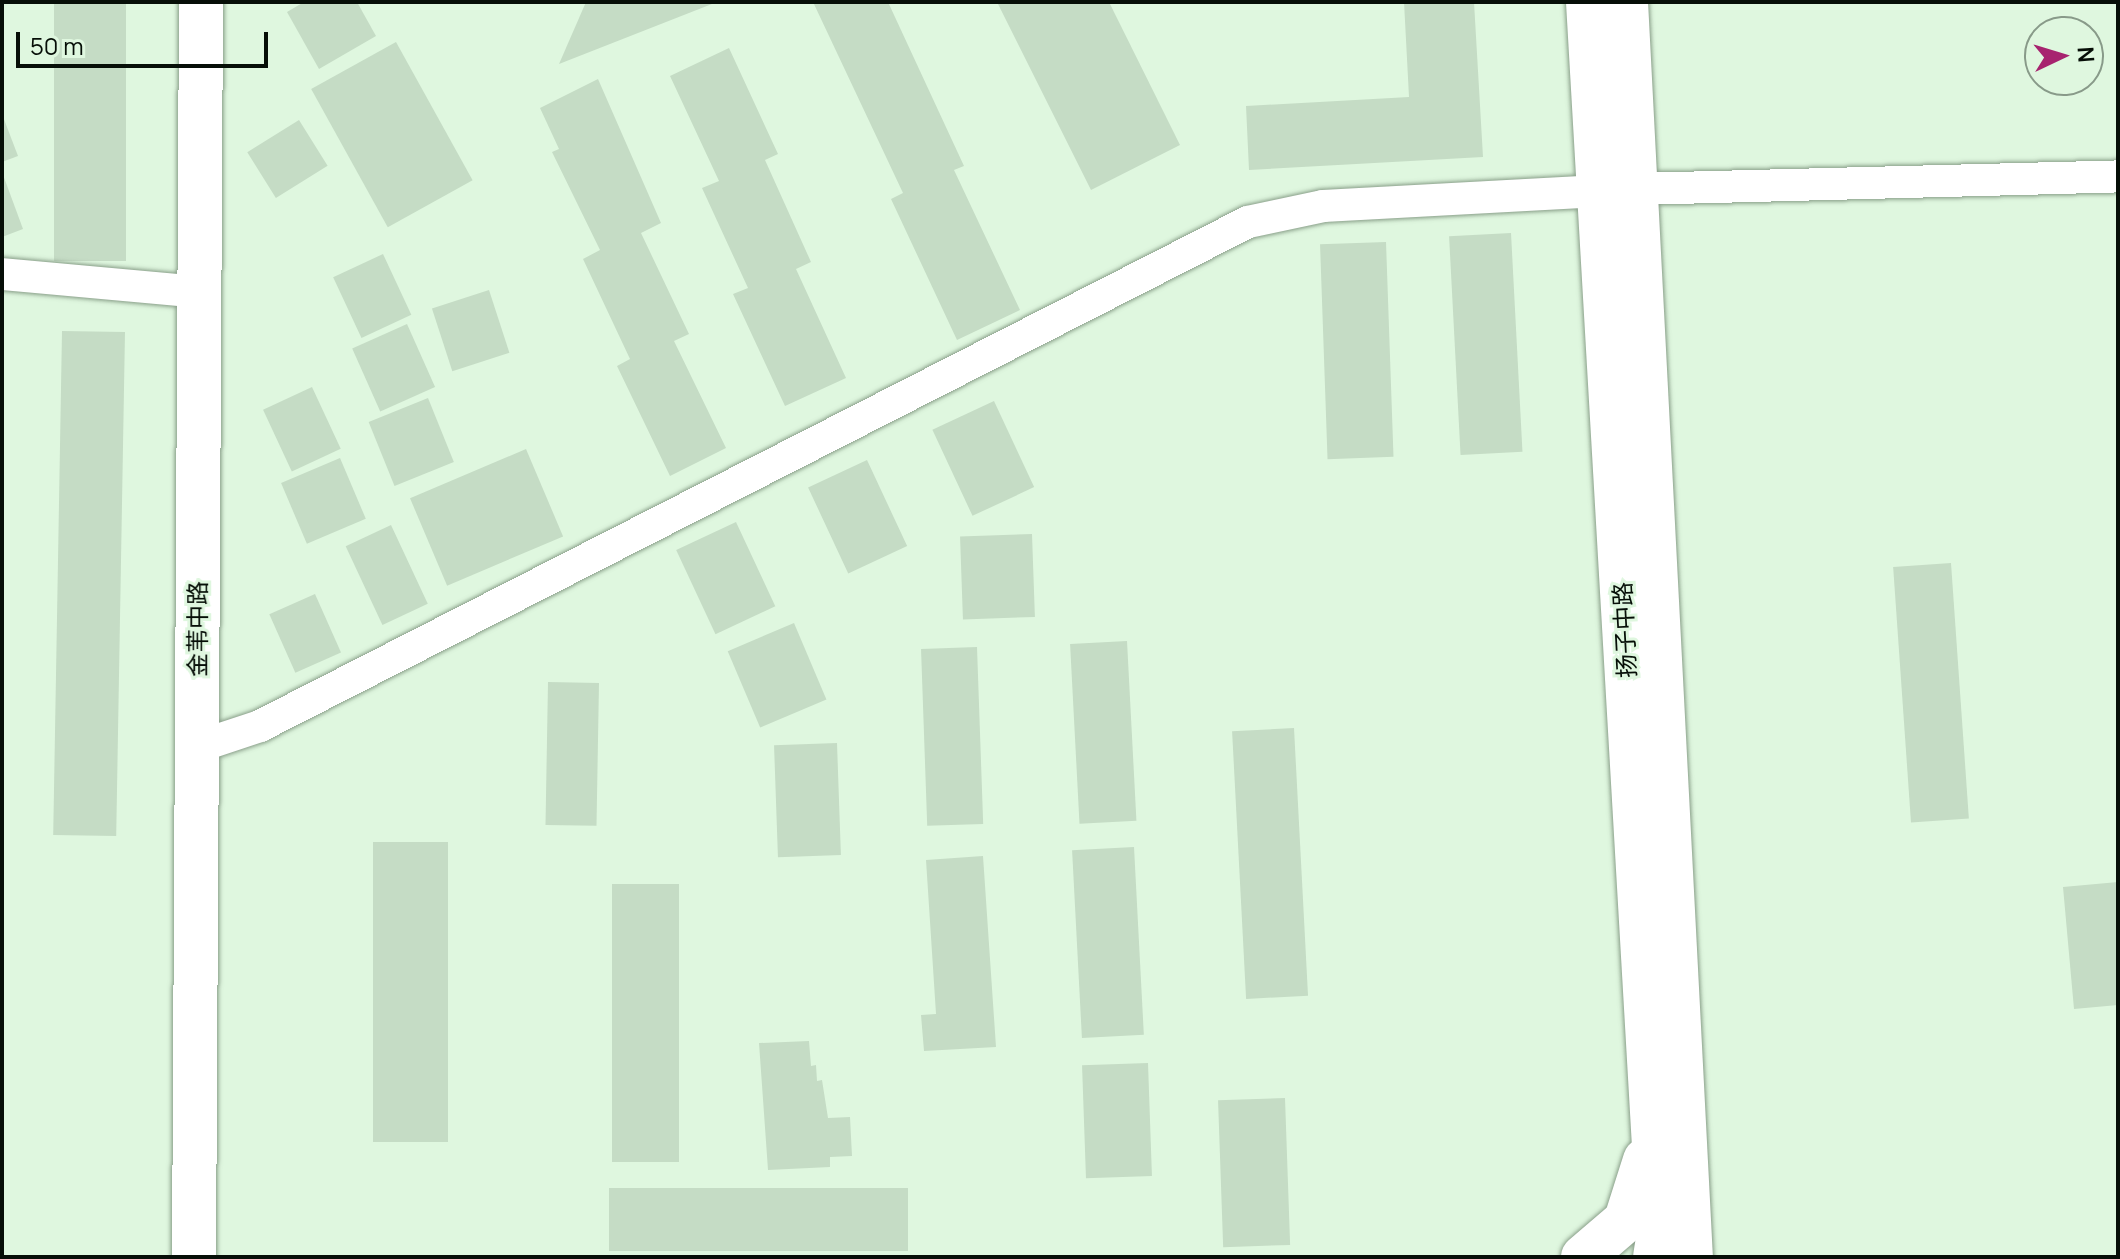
<!DOCTYPE html>
<html>
<head>
<meta charset="utf-8">
<style>
	body { margin:0 }
	#map { position:relative; width:2120px; height:1259px; overflow:hidden; background:#dff7df; font-family:Manrope,"Noto Sans SC",sans-serif }
	div>[style] { position:absolute }
	.building>* { inset:0; background:#c5dcc5; transform-origin:0 0 }
	.roads { filter:drop-shadow(0 0 2px #899f89) drop-shadow(0 0 2px #899f89) }
	.street>* { height:32px; margin:-16px; padding:0 16px; transform-origin:16px; border-radius:16px; background:#fff }
	.secondary>* { height:44px; margin:-22px; padding:0 22px; transform-origin:22px; border-radius:22px; background:#fff }
	span { translate:-50% -50%; white-space:nowrap; text-align:center; line-height:1.15; -webkit-text-stroke:6px #dff7df; paint-order:stroke }
	.street-label { font-size:24px; color:#060e07 }
	.frame { position:absolute; inset:0; border:4px solid #060e07; pointer-events:none }
	.north { position:absolute; left:2024px; top:16px; width:80px; height:80px; box-sizing:border-box; background:#dff7df; border:2px solid #889a89; border-radius:50%; rotate:86deg; font-size:22px; font-weight:700; line-height:32px; text-align:center; color:#060e07 }
	.north::after { content:''; display:block; margin:auto; width:28px; height:36px; background:#a7236f; clip-path:polygon(50% 0,100% 100%,50% 72%,0 100%) }
	.scale { position:absolute; left:16px; top:32px; width:252px; height:36px; box-sizing:border-box; border:4px solid #060e07; border-top:0; padding-left:10px; font-size:24px; line-height:28px; white-space:nowrap; color:#060e07; -webkit-text-stroke:6px #dff7df; paint-order:stroke }
</style>
</head>
<body>
<div id="map">
	<div class="building">
		<div style="left:54px;top:2px;width:72px;height:259px"></div>
		<div style="clip-path:polygon(304px 2px,357px 2px,376px 36px,319px 69px,287px 12px)"></div>
		<div style="clip-path:polygon(586px 2px,717px 2px,559px 64px)"></div>
		<div style="clip-path:polygon(813px 2px,888px 2px,964px 166px,954px 170px,1020px 310px,957px 340px,891px 199px,903px 193px)"></div>
		<div style="clip-path:polygon(997px 2px,1109px 2px,1180px 145px,1091px 190px)"></div>
		<div style="clip-path:polygon(1404px 2px,1474px 2px,1483px 157px,1249px 170px,1246px 106px,1409px 97px)"></div>
		<div style="left:396px;top:42px;width:158px;height:97px;rotate:61deg"></div>
		<div style="clip-path:polygon(729px 48px,778px 154px,765px 160px,811px 262px,796px 269px,846px 378px,785px 406px,733px 294px,748px 288px,702px 188px,719px 181px,670px 76px)"></div>
		<div style="clip-path:polygon(598px 79px,661px 223px,641px 233px,689px 334px,674px 341px,726px 448px,670px 476px,617px 366px,630px 359px,583px 259px,600px 250px,552px 152px,559px 149px,540px 108px)"></div>
		<div style="clip-path:polygon(2px 114px,18px 156px,2px 162px)"></div>
		<div style="left:299px;top:120px;width:54px;height:61px;rotate:58deg"></div>
		<div style="clip-path:polygon(2px 172px,23px 229px,2px 237px)"></div>
		<div style="left:1511px;top:233px;width:219px;height:62px;rotate:87deg"></div>
		<div style="left:1386px;top:242px;width:215px;height:66px;rotate:88deg"></div>
		<div style="left:383px;top:254px;width:67px;height:55px;rotate:65deg"></div>
		<div style="left:489px;top:290px;width:66px;height:60px;rotate:72deg"></div>
		<div style="left:407px;top:324px;width:69px;height:60px;rotate:66deg"></div>
		<div style="left:62px;top:331px;width:63px;height:504px;rotate:1deg"></div>
		<div style="left:312px;top:387px;width:68px;height:54px;rotate:65deg"></div>
		<div style="left:428px;top:398px;width:69px;height:64px;rotate:68deg"></div>
		<div style="left:994px;top:401px;width:95px;height:68px;rotate:65deg"></div>
		<div style="left:526px;top:449px;width:95px;height:126px;rotate:67deg"></div>
		<div style="left:340px;top:458px;width:66px;height:64px;rotate:67deg"></div>
		<div style="left:867px;top:460px;width:95px;height:65px;rotate:65deg"></div>
		<div style="left:736px;top:522px;width:93px;height:66px;rotate:65deg"></div>
		<div style="left:391px;top:525px;width:87px;height:50px;rotate:65deg"></div>
		<div style="left:1032px;top:534px;width:83px;height:72px;rotate:88deg"></div>
		<div style="left:1951px;top:563px;width:256px;height:58px;rotate:86deg"></div>
		<div style="left:315px;top:594px;width:64px;height:50px;rotate:66deg"></div>
		<div style="left:794px;top:623px;width:83px;height:72px;rotate:67deg"></div>
		<div style="left:1127px;top:641px;width:180px;height:57px;rotate:87deg"></div>
		<div style="left:977px;top:647px;width:177px;height:56px;rotate:88deg"></div>
		<div style="left:548px;top:682px;width:51px;height:143px;rotate:1deg"></div>
		<div style="left:1294px;top:728px;width:268px;height:62px;rotate:87deg"></div>
		<div style="left:837px;top:743px;width:112px;height:63px;rotate:88deg"></div>
		<div style="left:373px;top:842px;width:75px;height:300px"></div>
		<div style="left:1134px;top:847px;width:188px;height:62px;rotate:87deg"></div>
		<div style="clip-path:polygon(983px 856px,996px 1047px,924px 1051px,921px 1015px,936px 1014px,926px 860px)"></div>
		<div style="clip-path:polygon(2118px 882px,2118px 1005px,2074px 1009px,2063px 887px)"></div>
		<div style="left:612px;top:884px;width:67px;height:278px"></div>
		<div style="clip-path:polygon(809px 1041px,811px 1066px,816px 1065px,817px 1081px,822px 1080px,828px 1118px,850px 1117px,852px 1156px,830px 1157px,830px 1167px,768px 1170px,759px 1043px)"></div>
		<div style="left:1148px;top:1063px;width:113px;height:66px;rotate:88deg"></div>
		<div style="left:1285px;top:1098px;width:147px;height:67px;rotate:88deg"></div>
		<div style="left:609px;top:1188px;width:299px;height:63px"></div>
	</div>
	<div class="roads">
		<div class="street">
			<div style="left:2px;top:274px;width:198px;rotate:5.2deg"></div>
			<div style="left:197px;top:747px;width:66px;rotate:-18.4deg"></div>
			<div style="left:260px;top:726px;width:1109px;rotate:-27.03deg"></div>
			<div style="left:1248px;top:222px;width:77px;rotate:-12deg"></div>
			<div style="left:1323px;top:206px;width:314px;rotate:-3.1deg"></div>
			<div style="left:1637px;top:189px;width:481px;rotate:-1.5deg"></div>
		</div>
		<div class="secondary">
			<div style="left:1588px;top:2px;width:1232px;rotate:86.7deg"></div>
			<div style="left:1659px;top:1232px;width:25px;rotate:99deg"></div>
			<div style="left:1626px;top:2px;width:1257px;rotate:87.04deg"></div>
			<div style="left:194px;top:1257px;width:1255px;rotate:-89.68deg"></div>
			<div style="left:1583px;top:1257px;width:57px;rotate:-40.7deg"></div>
			<div style="left:1626px;top:1220px;width:63px;rotate:-72.4deg"></div>
		</div>
	</div>
	<div class="street-label">
		<span style="left:197px;top:629px;rotate:-90deg">金苇中路</span>
		<span style="left:1624px;top:630px;rotate:-93deg">扬子中路</span>
	</div>
	<div class="frame"></div>
	<div class="north">N</div>
	<div class="scale">50 m</div>
</div>
</body>
</html>
